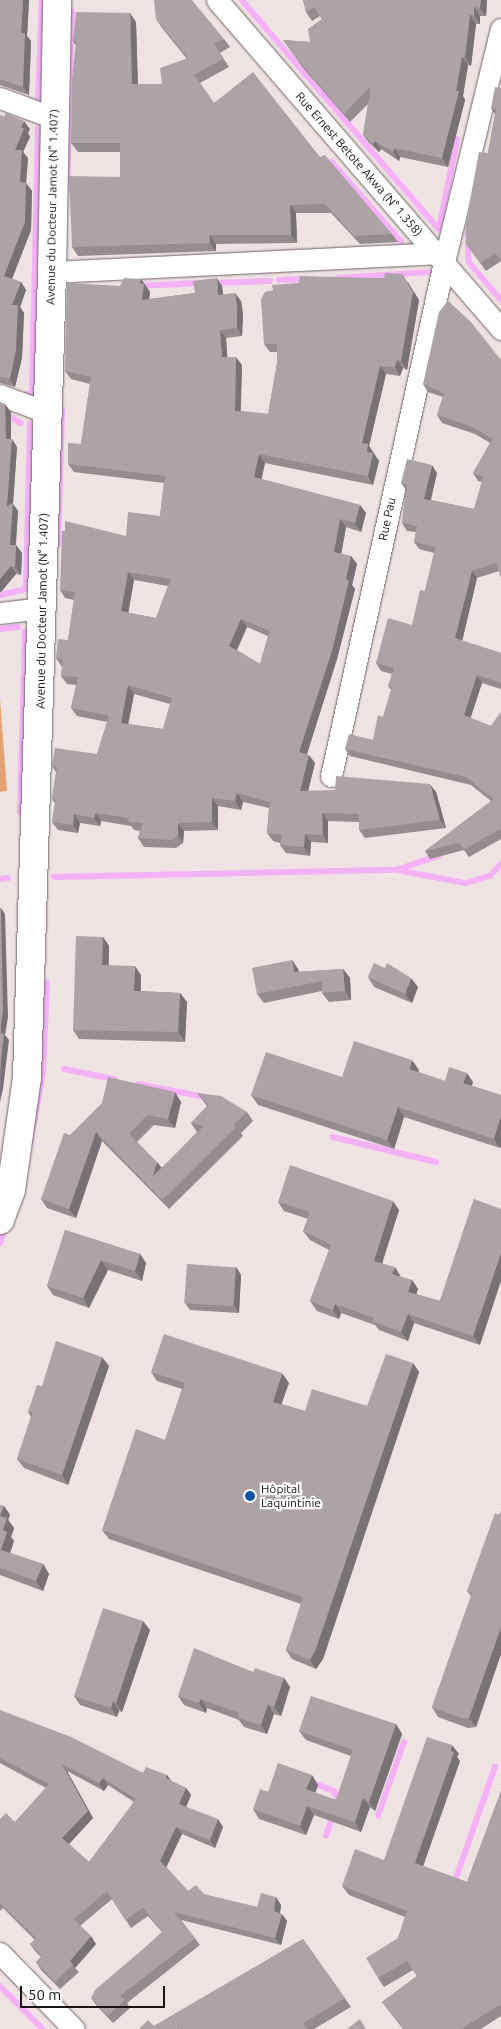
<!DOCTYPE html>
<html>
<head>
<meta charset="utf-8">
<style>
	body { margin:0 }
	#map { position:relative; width:501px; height:2029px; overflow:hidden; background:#efe2e3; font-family:Ubuntu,sans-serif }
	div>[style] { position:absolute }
	.green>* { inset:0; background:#e3a370 }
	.stream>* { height:5.5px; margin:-2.75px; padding:0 2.75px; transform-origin:2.75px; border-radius:2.75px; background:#f5b1f7 }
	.roads { filter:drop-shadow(0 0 1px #6f6565) drop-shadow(0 0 1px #6f6565) }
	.minor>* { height:21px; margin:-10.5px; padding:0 10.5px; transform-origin:10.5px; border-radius:10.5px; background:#fff }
	.secondary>* { height:28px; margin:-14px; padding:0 14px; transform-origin:14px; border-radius:14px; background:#fff }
	.wall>* { inset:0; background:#958c90 }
	.shaded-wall>* { inset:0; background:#797275 }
	.building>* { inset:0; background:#ada3a7; transform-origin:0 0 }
	.dots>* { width:14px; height:14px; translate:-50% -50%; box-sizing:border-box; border:2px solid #fff; border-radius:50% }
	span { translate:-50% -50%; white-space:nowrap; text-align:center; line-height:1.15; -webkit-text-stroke:4.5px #fff; paint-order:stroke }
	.street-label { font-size:12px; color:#191515 }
	.poi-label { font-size:12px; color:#191515 }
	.left { translate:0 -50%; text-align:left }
	.scale { position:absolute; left:20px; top:1986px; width:145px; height:22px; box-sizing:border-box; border:2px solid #191515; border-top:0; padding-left:6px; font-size:15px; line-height:18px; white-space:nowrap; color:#191515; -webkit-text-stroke:4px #fff; paint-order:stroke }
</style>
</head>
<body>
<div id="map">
	<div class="green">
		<div style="clip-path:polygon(0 699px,7px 791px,0 792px)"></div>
	</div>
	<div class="stream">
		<div style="left:242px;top:0;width:302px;rotate:49.3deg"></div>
		<div style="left:38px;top:102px;width:102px;rotate:-87.8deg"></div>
		<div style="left:332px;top:162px;width:105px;rotate:48.9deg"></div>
		<div style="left:67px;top:190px;width:178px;rotate:-88.4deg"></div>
		<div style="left:439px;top:229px;width:91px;rotate:-78.6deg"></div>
		<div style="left:468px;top:231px;width:31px;rotate:88deg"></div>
		<div style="left:469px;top:262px;width:50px;rotate:49.9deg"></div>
		<div style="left:338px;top:278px;width:92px;rotate:-3.7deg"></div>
		<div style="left:279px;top:280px;width:27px;rotate:-2deg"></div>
		<div style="left:212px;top:283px;width:58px;rotate:-2deg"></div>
		<div style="left:137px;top:286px;width:63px;rotate:-2.7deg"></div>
		<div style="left:25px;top:395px;width:7px;rotate:-16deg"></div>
		<div style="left:32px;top:393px;width:265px;rotate:-88.7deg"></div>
		<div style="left:0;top:411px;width:24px;rotate:30deg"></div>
		<div style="left:58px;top:545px;width:135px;rotate:-88.3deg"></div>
		<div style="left:0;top:595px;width:27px;rotate:-13deg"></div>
		<div style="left:26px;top:589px;width:165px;rotate:-88.6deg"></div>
		<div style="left:0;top:629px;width:18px;rotate:-6deg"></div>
		<div style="left:20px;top:813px;width:181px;rotate:-88.4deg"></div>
		<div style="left:399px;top:869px;width:41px;rotate:-18.4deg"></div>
		<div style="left:54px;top:877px;width:343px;rotate:-1.2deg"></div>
		<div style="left:397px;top:870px;width:70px;rotate:10.7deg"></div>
		<div style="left:466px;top:883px;width:25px;rotate:-16deg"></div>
		<div style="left:490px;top:876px;width:16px;rotate:-47deg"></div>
		<div style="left:0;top:879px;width:8px;rotate:-7deg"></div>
		<div style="left:64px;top:1069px;width:51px;rotate:11.3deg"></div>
		<div style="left:138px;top:1084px;width:68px;rotate:11deg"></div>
		<div style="left:333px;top:1137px;width:106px;rotate:13.6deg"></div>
		<div style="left:30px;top:1145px;width:75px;rotate:-80deg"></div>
		<div style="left:43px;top:1071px;width:88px;rotate:-87.4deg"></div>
		<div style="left:0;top:1243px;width:18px;rotate:-71deg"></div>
		<div style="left:313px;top:1783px;width:22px;rotate:21deg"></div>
		<div style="left:334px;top:1791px;width:10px;rotate:61deg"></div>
		<div style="left:378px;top:1816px;width:78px;rotate:-70.6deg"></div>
		<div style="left:326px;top:1836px;width:23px;rotate:-72deg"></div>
		<div style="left:454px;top:1884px;width:124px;rotate:-70.7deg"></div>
		<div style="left:0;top:1986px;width:61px;rotate:45deg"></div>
	</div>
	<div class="roads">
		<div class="minor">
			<div style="left:217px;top:0;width:435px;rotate:49.2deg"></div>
			<div style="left:0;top:98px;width:58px;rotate:20.3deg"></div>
			<div style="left:52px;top:272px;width:384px;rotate:-2.8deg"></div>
			<div style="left:0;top:395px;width:49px;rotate:20.3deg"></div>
			<div style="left:0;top:613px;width:42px;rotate:-6.8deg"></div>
			<div style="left:331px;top:776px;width:526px;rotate:-77.6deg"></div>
			<div style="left:444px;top:262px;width:240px;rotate:-76.3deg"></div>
			<div style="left:0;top:1953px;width:106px;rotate:45.8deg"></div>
		</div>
		<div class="secondary">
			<div style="left:0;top:1220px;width:32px;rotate:-70deg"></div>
			<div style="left:11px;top:1190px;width:113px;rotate:-81.9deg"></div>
			<div style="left:27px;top:1078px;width:806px;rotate:-88.22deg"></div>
			<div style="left:52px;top:272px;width:272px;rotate:-88.9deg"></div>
		</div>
	</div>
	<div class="wall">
		<div style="clip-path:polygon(0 0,29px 0,27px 36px,31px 41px,29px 95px,0 85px)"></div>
		<div style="clip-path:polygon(303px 0,487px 0,486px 16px,480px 16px,480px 24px,476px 24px,471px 66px,468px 65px,463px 96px,465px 100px,448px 167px,400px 157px,399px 161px,381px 149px,379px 152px,369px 143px,363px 135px,368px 104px,350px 122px,303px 68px,283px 40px,310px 42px,322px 19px,320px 16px,312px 21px,306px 12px)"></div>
		<div style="clip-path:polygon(156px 19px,224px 39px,230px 47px,220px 53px,229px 67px,200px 83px,214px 103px,320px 157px,392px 234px,398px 242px,360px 244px,331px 213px,296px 213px,297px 243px,216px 244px,216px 251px,78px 256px,72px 247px,120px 177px,120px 152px,78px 152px,71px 143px,76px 46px,73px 41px,136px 22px,138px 84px,162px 84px,187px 59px,162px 28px)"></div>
		<div style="clip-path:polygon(501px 88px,501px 261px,486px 271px,466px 244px,488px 153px,495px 114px,491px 108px)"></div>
		<div style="clip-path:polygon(0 115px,30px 129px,28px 133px,30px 137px,23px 152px,28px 158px,26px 183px,32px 191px,31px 230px,12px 279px,21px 282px,26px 290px,20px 307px,24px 313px,22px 358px,15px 387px,0 383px)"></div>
		<div style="clip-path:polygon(evenodd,141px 279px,150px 292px,149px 299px,195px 293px,222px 286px,223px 294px,241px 301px,243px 314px,242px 336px,226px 338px,227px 357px,242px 365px,241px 411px,268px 414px,277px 364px,277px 352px,270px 352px,264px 344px,408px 282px,419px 300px,407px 370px,403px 368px,400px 376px,386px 374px,369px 446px,379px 461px,373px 485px,265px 463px,261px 479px,360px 505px,366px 513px,361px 532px,346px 527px,341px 554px,351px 556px,357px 564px,352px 585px,355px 589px,337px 659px,307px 754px,315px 763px,308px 791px,436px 792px,446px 828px,365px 838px,359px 830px,359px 822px,328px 821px,328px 843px,311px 842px,310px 856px,286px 853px,280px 845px,280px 843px,273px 841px,267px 833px,269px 808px,243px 802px,241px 810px,218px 806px,218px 830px,184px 831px,183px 843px,176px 848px,144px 847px,138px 838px,140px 831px,134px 830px,131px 826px,101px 821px,100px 826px,80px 823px,78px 833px,58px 830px,52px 822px,55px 803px,52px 799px,56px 772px,52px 766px,97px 754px,107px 722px,77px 716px,71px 708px,76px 685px,67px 684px,61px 676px,62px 667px,56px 658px,68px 640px,74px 600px,65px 598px,60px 590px,126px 536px,160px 516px,164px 483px,74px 472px,68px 464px,81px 444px,90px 384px,71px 379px,65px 371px,120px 286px,141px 279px,134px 580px,168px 586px,156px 618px,128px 613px,134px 580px,141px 279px,247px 627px,268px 636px,260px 664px,237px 650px,247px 627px,141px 279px,134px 694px,170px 704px,163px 729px,128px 724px,134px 694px)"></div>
		<div style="clip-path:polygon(501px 360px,501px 578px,499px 571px,477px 578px,462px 641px,501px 653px,501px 689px,482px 683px,470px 718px,491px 726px,501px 712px,501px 839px,469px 857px,464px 850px,430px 859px,425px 851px,491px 801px,471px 785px,350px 756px,345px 749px,373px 740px,383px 717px,391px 690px,388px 686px,392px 674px,381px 671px,376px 663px,412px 625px,425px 591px,434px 553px,419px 549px,414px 542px,416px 532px,407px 531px,402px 523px,406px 490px,401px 483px,437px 473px,431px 500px,474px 509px,482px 482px,478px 481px,473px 473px,490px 443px,475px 434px,442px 423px,437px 415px,443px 397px,428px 392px,423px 384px)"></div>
		<div style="clip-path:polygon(0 402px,11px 412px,11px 439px,17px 447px,13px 504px,18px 511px,16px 545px,22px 553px,21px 575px,16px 574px,1px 592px,0 592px)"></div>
		<div style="clip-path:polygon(103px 937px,109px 946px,109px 965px,141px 975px,141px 991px,180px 993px,187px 1002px,185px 1042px,79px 1039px,73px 1030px)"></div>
		<div style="clip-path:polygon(292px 960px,298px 969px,299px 972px,343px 969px,350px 978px,351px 1000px,329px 1002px,322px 993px,322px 991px,264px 1003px,257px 994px)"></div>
		<div style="clip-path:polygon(368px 977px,418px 987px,412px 1003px,374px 987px)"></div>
		<div style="clip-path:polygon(419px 1070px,418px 1072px,445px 1081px,473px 1082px,472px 1086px,501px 1095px,501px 1146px,500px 1148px,404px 1117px,394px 1149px,258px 1105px,251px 1095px,342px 1077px)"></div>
		<div style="clip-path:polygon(197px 1093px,247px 1112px,253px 1121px,241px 1133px,243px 1136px,169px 1209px,102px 1141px,76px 1218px,47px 1208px,41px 1199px,70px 1135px,181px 1102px,175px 1128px,154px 1125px,137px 1142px,162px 1168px,197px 1132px,191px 1123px,207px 1106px)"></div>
		<div style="clip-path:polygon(474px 1199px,480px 1345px,414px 1323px,408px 1341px,379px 1330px,375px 1325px,341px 1313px,339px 1319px,317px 1311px,310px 1301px,329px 1250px,310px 1240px,303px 1231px,308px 1219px,284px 1211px,278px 1202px,399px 1210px,382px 1263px,401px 1277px,412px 1280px,418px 1289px,416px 1294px,440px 1301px)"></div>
		<div style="clip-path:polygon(65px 1230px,140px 1254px,146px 1263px,142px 1281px,108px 1270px,89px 1308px,53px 1295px,47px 1286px)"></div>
		<div style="clip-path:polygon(236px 1267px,241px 1275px,239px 1313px,190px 1310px,185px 1303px)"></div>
		<div style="clip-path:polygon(413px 1363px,419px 1372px,323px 1659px,316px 1669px,292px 1659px,286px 1650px,301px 1604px,109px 1539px,102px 1530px,165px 1440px,182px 1389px,157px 1381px,151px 1372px,289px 1383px,281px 1404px,305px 1411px,367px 1406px)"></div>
		<div style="clip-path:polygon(109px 1366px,68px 1485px,24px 1468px,17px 1459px,31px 1417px,28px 1412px,42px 1386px)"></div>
		<div style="clip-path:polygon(0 1505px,4px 1506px,10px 1515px,8px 1520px,14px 1528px,11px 1537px,14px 1541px,10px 1553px,43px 1564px,49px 1574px,43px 1591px,0 1575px)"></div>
		<div style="clip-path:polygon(501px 1511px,501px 1654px,476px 1727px,468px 1728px,438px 1717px,432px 1707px,471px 1596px,467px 1591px)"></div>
		<div style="clip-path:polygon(150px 1630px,122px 1712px,119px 1711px,117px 1717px,80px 1705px,74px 1696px)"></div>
		<div style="clip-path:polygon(253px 1672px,284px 1678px,290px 1687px,281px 1716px,274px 1714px,267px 1734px,244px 1727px,239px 1720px,207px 1708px,206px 1713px,184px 1705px,178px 1696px)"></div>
		<div style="clip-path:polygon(evenodd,0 1710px,143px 1773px,167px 1775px,171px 1781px,186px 1788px,191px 1795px,186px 1807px,223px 1827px,215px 1848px,182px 1834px,166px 1867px,188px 1891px,257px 1907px,276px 1897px,281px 1905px,280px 1913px,287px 1921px,281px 1945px,181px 1920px,200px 1945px,127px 2003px,130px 2008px,113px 2023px,96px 2005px,91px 1998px,162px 1932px,148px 1916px,131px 1928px,112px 1899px,80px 1926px,96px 1944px,75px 1968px,79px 1972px,60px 1989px,41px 1970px,36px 1962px,41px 1957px,35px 1951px,30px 1944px,35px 1940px,3px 1908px,0 1911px,0 1819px,15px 1822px,46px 1788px,0 1763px,0 1710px,67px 1771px,104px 1791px,108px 1785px,134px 1802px,89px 1862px,69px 1844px,93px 1818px,67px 1771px)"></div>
		<div style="clip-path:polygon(396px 1724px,402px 1734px,375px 1811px,370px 1807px,361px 1832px,314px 1815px,306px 1835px,259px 1819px,253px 1809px,268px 1792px,318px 1785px,315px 1793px,336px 1800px,351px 1756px,306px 1740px,299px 1731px)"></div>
		<div style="clip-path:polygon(459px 1754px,457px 1757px,460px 1761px,423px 1866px,467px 1882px,501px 1791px,501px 2016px,481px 2029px,403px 2029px,382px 2002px,417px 1976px,413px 1970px,384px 1987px,378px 1978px,398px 1938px,405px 1917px,349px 1895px,342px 1886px,384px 1860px)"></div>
		<div style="clip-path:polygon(303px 1939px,351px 2007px,314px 2029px,139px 2029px,154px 2026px)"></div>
	</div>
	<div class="shaded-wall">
		<div style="clip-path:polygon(23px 0,29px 0,27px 36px,31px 41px,29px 95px,23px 87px,21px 33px)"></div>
		<div style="clip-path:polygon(481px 0,487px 0,486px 16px,480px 8px)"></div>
		<div style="clip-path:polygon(474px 7px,480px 16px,480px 24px,474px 15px)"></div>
		<div style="clip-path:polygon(130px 13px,136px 22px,138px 93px,132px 84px)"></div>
		<div style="clip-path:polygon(470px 15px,476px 24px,471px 66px,465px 57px)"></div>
		<div style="clip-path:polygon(462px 57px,468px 65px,463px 96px,465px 100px,448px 167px,442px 158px,456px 91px)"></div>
		<div style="clip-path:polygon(24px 121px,30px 129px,28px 133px,30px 137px,23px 152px,28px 158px,26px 183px,32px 191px,31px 230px,10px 284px,4px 276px,20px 182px,15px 150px,21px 127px)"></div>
		<div style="clip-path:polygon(375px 141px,381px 149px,379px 152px,373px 144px)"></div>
		<div style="clip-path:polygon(394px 148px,400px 157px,399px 161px,393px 152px)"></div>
		<div style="clip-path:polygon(290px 205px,296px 213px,297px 243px,291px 235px)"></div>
		<div style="clip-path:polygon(209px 235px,216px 244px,216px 251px,210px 243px)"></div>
		<div style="clip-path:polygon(402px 274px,419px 300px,407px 370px,401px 361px)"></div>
		<div style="clip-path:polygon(217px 278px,222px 286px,224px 303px,218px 295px)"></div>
		<div style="clip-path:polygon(141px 279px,150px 292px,148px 308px,142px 300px,140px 283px)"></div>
		<div style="clip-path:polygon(21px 282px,26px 290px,20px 307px,24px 313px,22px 358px,15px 387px,10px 379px,12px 305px)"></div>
		<div style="clip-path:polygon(235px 293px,241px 301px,243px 314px,242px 336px,237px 328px)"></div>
		<div style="clip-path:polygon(220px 330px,226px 338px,228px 365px,222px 357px)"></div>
		<div style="clip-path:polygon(236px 357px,242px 365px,240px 419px,235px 411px)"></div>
		<div style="clip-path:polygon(397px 360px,403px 368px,400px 376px,395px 367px)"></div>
		<div style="clip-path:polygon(380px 366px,386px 374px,369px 446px,379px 461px,373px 485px,368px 476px,362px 443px)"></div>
		<div style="clip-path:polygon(5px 404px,11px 412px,11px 446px,12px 439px,17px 447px,13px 504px,18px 511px,15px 553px,10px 545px,7px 506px)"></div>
		<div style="clip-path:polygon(259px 454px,265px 463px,260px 486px,254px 477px)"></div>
		<div style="clip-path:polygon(432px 465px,437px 473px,429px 506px,424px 499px)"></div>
		<div style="clip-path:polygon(360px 505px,366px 513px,361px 532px,355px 523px)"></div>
		<div style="clip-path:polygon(340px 519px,346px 527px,340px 561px,334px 552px)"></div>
		<div style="clip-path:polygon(16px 545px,22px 553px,21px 575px,15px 567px)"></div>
		<div style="clip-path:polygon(351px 556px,357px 564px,352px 585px,355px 589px,337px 659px,305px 760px,299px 752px,346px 579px)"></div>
		<div style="clip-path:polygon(11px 566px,16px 574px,1px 592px,0 590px,0 579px)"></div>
		<div style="clip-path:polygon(472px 571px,477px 578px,461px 646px,455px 638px)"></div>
		<div style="clip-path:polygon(128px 572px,134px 580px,127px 620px,121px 611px)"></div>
		<div style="clip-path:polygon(241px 619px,247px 627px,235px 654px,229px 646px)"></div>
		<div style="clip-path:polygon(477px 675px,482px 683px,469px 723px,464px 715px)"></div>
		<div style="clip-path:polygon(128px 685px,134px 694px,127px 731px,121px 723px)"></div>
		<div style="clip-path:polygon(309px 755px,315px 763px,306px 799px,300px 791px)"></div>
		<div style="clip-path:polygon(430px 784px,436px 792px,446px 828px,440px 820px)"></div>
		<div style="clip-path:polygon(237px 793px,243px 802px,241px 810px,235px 801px)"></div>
		<div style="clip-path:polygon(212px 798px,218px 806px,218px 830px,212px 822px)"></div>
		<div style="clip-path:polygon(96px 813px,101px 821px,100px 826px,94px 818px)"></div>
		<div style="clip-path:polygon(322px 813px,328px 821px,328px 843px,323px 835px)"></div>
		<div style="clip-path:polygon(74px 814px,80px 823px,78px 833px,73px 825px)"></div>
		<div style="clip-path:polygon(178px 823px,184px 831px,183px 843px,178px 835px)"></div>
		<div style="clip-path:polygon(305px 834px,311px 842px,310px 856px,304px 847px)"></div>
		<div style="clip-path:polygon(1px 908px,5px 914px,8px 1017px,5px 1035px,9px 1040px,3px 1089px,0 1102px)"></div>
		<div style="clip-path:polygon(103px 937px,109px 946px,108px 974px,102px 965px)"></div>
		<div style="clip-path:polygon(292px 960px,298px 969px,301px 982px,294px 972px)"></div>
		<div style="clip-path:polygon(135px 966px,141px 975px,140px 1000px,134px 991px)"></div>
		<div style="clip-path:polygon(343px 969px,350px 978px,351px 1000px,345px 991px)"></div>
		<div style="clip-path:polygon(411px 978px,418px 987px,412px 1003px,405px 994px)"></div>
		<div style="clip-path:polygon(180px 993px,187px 1002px,185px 1042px,178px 1032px)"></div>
		<div style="clip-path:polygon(412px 1060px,419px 1070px,416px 1079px,409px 1069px)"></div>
		<div style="clip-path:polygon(467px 1073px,473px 1082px,469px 1092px,463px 1083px)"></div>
		<div style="clip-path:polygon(175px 1092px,181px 1102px,175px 1128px,168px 1119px)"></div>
		<div style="clip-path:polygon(398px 1107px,404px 1117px,394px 1149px,387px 1140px)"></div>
		<div style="clip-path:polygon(501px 1116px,501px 1146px,500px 1148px,494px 1139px)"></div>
		<div style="clip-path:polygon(96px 1132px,102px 1141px,76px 1218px,69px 1209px)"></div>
		<div style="clip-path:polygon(157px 1162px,164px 1171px,153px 1176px)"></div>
		<div style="clip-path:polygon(393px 1201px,399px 1210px,380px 1270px,374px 1261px)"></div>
		<div style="clip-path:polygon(501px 1252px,501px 1281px,480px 1345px,473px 1336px)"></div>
		<div style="clip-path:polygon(140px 1254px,146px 1263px,142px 1281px,135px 1271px)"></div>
		<div style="clip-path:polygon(101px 1260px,108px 1270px,89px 1308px,83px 1298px)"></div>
		<div style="clip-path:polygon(236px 1267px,241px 1275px,239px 1313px,234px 1305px)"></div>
		<div style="clip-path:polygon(395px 1267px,401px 1277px,392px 1274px)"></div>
		<div style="clip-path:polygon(412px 1280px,418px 1289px,414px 1301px,408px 1292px)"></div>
		<div style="clip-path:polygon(335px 1304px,341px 1313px,339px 1319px,333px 1310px)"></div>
		<div style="clip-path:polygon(408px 1314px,414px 1323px,408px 1341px,401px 1332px)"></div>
		<div style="clip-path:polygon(102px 1357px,109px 1366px,68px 1485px,62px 1475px)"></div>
		<div style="clip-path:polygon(413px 1363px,419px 1372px,323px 1659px,316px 1669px,310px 1660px)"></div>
		<div style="clip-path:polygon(282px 1373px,289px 1383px,279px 1411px,273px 1402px)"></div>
		<div style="clip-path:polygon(4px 1506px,10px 1515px,8px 1520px,14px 1528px,11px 1537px,14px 1541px,8px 1559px,1px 1550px,3px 1530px,0 1516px)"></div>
		<div style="clip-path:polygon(43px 1564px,49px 1574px,43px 1591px,36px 1581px)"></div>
		<div style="clip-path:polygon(143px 1621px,150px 1630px,122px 1712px,116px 1703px)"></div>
		<div style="clip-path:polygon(501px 1627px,501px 1654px,476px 1727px,469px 1718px)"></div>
		<div style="clip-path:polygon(284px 1678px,290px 1687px,281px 1716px,274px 1707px)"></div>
		<div style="clip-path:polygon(201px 1699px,207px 1708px,206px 1713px,199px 1703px)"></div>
		<div style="clip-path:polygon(113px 1701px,119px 1711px,117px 1717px,111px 1708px)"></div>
		<div style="clip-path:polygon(268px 1704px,274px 1714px,267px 1734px,261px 1725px)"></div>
		<div style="clip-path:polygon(396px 1724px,402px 1734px,375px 1811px,369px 1802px)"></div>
		<div style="clip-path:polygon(452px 1745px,459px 1754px,457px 1757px,460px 1761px,421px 1872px,415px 1863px)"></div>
		<div style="clip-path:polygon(62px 1764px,67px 1771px,93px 1818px,68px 1845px,62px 1838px)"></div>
		<div style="clip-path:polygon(167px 1775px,172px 1782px,166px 1778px)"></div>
		<div style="clip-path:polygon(312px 1775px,318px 1785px,313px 1799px,306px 1789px)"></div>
		<div style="clip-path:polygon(103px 1778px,108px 1785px,104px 1791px,99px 1783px)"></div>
		<div style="clip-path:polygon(186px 1788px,191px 1795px,184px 1812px,179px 1804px)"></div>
		<div style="clip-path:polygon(363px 1798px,370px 1807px,361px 1832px,355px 1822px)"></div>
		<div style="clip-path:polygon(307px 1806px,314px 1815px,306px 1835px,300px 1826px)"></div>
		<div style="clip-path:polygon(218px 1819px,223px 1827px,215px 1848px,210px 1840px)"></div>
		<div style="clip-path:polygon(176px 1827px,182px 1834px,166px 1868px,160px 1861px)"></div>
		<div style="clip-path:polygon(276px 1897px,281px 1905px,279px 1919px,274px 1911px)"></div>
		<div style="clip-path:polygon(282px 1914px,287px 1921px,281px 1945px,275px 1938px)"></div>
		<div style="clip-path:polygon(91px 1936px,96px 1944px,75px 1968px,70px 1961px)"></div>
	</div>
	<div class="building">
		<div style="clip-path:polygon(0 0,23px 0,21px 33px,25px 33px,23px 87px,0 79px)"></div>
		<div style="clip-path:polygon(154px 0,192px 0,224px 39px,214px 44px,223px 59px,194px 75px,214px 103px,253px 72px,320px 157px,325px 155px,392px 234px,354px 236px,325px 204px,290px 205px,291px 235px,209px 235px,210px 243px,72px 247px,69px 176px,120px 177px,120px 143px,71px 143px,72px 80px,76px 41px,73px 41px,76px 12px,130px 13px,132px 84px,162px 84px,160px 68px,188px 58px,156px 19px)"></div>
		<div style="clip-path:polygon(303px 0,481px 0,480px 8px,474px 7px,474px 15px,470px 15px,465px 57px,462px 57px,456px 91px,459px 91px,442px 158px,394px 148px,393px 152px,375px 141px,373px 144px,363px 135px,371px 86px,344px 114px,297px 59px,283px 40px,310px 42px,308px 29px,322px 19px,314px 7px,306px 12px)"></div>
		<div style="clip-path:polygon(495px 87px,501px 88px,501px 260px,495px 253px,480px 263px,466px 244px,466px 221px,479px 152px,488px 153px,496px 110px,491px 108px)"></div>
		<div style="clip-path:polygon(6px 113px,24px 121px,21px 127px,24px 129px,15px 150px,22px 150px,20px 182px,26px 183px,25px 222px,4px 276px,21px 282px,12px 305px,18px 305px,16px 350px,10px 379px,0 377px,0 115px,4px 117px)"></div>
		<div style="clip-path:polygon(evenodd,385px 273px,402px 274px,413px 292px,401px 361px,397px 360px,395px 367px,380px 366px,362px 443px,368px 444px,367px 452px,373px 453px,368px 476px,259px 454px,254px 477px,360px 505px,355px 523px,340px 519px,334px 552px,351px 556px,346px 579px,349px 581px,332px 651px,299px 752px,309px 755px,300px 791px,335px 790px,336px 776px,430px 784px,440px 820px,359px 830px,359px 814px,322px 813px,323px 835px,305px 834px,304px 847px,280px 845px,282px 835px,267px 833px,270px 802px,237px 793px,235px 801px,212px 798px,212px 822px,178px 823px,178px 835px,171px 840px,138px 838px,143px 823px,128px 822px,129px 818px,96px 813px,94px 818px,74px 814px,73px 825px,52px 822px,56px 800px,52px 799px,57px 767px,52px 766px,55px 748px,97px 754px,109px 716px,71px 708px,78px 677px,61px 676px,63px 659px,56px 658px,58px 639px,68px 640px,75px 592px,60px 590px,62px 531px,65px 531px,65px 521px,126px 536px,128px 512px,160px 516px,165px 476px,68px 464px,68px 443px,81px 444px,91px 377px,65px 371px,67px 283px,120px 286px,124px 278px,141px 279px,140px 283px,144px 284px,142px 300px,195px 293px,193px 281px,217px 278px,218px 295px,235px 293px,237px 306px,237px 328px,220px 330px,222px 357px,236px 357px,235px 411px,268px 414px,277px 364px,277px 344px,264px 344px,261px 299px,265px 292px,273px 290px,272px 285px,299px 283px,300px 276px,376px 278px,384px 278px,385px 273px,128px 572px,171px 579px,156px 618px,121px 611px,128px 572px,385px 273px,241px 619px,270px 631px,260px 664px,229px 646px,241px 619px,385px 273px,128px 685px,172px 698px,163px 729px,121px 723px,128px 685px)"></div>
		<div style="clip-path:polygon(448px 301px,471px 322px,501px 360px,501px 577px,496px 563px,472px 571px,455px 638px,501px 653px,501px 683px,477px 675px,464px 715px,491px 726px,501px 712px,501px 829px,464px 849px,459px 843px,425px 851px,494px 799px,466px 777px,345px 749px,349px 734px,373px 740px,378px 715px,383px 717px,392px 687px,388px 686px,394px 668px,376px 663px,388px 618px,412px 625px,420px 590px,425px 591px,436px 547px,414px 542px,417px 526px,402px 523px,407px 485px,401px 483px,407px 459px,432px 465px,424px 499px,474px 509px,483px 477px,473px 473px,493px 439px,470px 426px,437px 415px,444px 393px,423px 384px,439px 312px)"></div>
		<div style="clip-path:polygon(0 402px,5px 404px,6px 439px,12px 439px,7px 506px,13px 503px,10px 545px,16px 545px,15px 567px,11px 566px,0 579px)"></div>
		<div style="clip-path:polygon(0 908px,1px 908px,3px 1011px,0 1033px,4px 1034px,0 1071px)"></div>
		<div style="clip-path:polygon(76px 936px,103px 937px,102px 965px,135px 966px,134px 991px,180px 993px,178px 1032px,73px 1030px)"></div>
		<div style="clip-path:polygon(292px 960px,294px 972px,343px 969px,345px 991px,322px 993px,322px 981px,257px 994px,252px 968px)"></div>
		<div style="clip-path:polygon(374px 963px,385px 968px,387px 963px,411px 978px,405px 994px,368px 977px)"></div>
		<div style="clip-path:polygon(354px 1041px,412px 1060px,409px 1069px,445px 1081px,449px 1067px,467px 1073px,463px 1083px,501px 1095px,501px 1116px,494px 1139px,398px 1107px,387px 1140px,251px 1095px,266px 1052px,342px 1077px)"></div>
		<div style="clip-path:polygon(108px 1077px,175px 1092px,168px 1119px,147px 1115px,129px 1134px,157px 1162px,153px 1176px,204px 1126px,191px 1123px,209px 1105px,197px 1093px,221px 1096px,247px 1112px,234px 1124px,236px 1127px,162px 1200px,96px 1132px,69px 1209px,41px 1199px,64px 1133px,70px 1135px,102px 1103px)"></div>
		<div style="clip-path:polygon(290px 1165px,393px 1201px,374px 1261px,395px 1267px,392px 1274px,412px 1280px,408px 1292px,440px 1301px,474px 1199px,501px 1209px,501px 1252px,473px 1336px,408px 1314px,401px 1332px,372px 1321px,374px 1318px,335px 1304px,333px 1310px,310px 1301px,331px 1245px,303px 1231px,310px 1212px,278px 1202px)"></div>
		<div style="clip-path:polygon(65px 1230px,140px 1254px,135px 1271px,101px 1260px,83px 1298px,47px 1286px)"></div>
		<div style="left:187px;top:1264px;width:49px;height:39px;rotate:4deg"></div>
		<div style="clip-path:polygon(164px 1334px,282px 1373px,273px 1402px,305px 1411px,312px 1389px,367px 1406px,386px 1354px,413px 1363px,316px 1649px,310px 1660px,286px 1650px,303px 1597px,102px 1530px,136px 1429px,165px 1440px,185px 1383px,151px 1372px)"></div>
		<div style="clip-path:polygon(56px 1341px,102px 1357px,62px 1475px,17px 1459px,33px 1413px,28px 1412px,37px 1385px,42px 1386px)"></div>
		<div style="clip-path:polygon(0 1505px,4px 1506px,0 1516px,7px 1518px,3px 1530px,7px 1532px,1px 1550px,43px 1564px,36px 1581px,0 1568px)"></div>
		<div style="clip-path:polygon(501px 1511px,501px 1627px,469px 1718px,461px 1718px,432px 1707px,472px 1593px,467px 1591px,495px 1513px,500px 1515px)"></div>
		<div style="clip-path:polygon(103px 1608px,143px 1621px,116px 1703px,113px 1701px,111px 1708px,74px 1696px)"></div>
		<div style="clip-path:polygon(194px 1648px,253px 1672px,255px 1668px,284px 1678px,274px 1707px,268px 1704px,261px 1725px,238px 1718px,239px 1713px,201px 1699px,199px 1703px,178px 1696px)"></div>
		<div style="clip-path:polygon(311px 1696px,396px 1724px,369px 1802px,363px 1798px,355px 1822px,307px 1806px,300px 1826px,253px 1809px,260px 1789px,268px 1792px,278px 1763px,312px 1775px,306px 1789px,336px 1800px,353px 1750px,299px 1731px)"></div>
		<div style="clip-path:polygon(evenodd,0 1710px,71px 1737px,143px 1773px,146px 1767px,167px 1775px,166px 1778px,186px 1788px,179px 1804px,218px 1819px,210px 1840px,176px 1827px,160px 1861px,188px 1891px,196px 1885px,204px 1894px,257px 1907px,261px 1893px,276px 1897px,274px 1911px,282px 1914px,275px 1938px,174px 1912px,195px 1938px,120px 1996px,125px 2000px,108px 2016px,91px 1998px,95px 1990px,163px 1932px,143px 1908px,125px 1920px,107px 1891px,74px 1919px,91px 1936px,70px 1961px,73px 1965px,55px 1982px,36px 1962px,42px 1956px,30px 1944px,36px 1938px,0 1903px,0 1819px,6px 1813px,15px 1822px,49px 1784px,0 1758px,0 1710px,62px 1764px,99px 1783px,103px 1778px,136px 1799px,89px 1862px,62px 1838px,88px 1811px,62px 1764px)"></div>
		<div style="clip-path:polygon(427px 1737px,452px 1745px,450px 1751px,454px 1752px,415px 1863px,467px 1882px,501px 1791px,501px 2004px,461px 2029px,404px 2029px,382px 2002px,417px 1976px,407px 1961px,378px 1978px,366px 1958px,398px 1938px,407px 1911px,342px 1886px,355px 1849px,384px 1860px)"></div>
		<div style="clip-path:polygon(303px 1939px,345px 1998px,303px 2023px,307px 2029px,183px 2029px,182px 2027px,180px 2029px,139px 2029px,148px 2020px,154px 2026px)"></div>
		<div style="clip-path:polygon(360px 2019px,366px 2029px,347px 2029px)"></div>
	</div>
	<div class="dots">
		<div style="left:250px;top:1496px;background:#0e53a3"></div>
	</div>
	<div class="street-label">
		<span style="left:359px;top:164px;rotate:49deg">Rue Ernest Betote Akwa (N° 1.358)</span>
		<span style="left:52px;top:207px;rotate:-89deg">Avenue du Docteur Jamot (N° 1.407)</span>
		<span style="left:387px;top:519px;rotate:-78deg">Rue Pau</span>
		<span style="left:42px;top:611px;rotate:-89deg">Avenue du Docteur Jamot (N° 1.407)</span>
	</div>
	<div class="poi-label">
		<span class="left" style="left:261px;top:1496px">Hôpital<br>Laquintinie</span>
	</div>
	<div class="scale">50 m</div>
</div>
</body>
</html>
